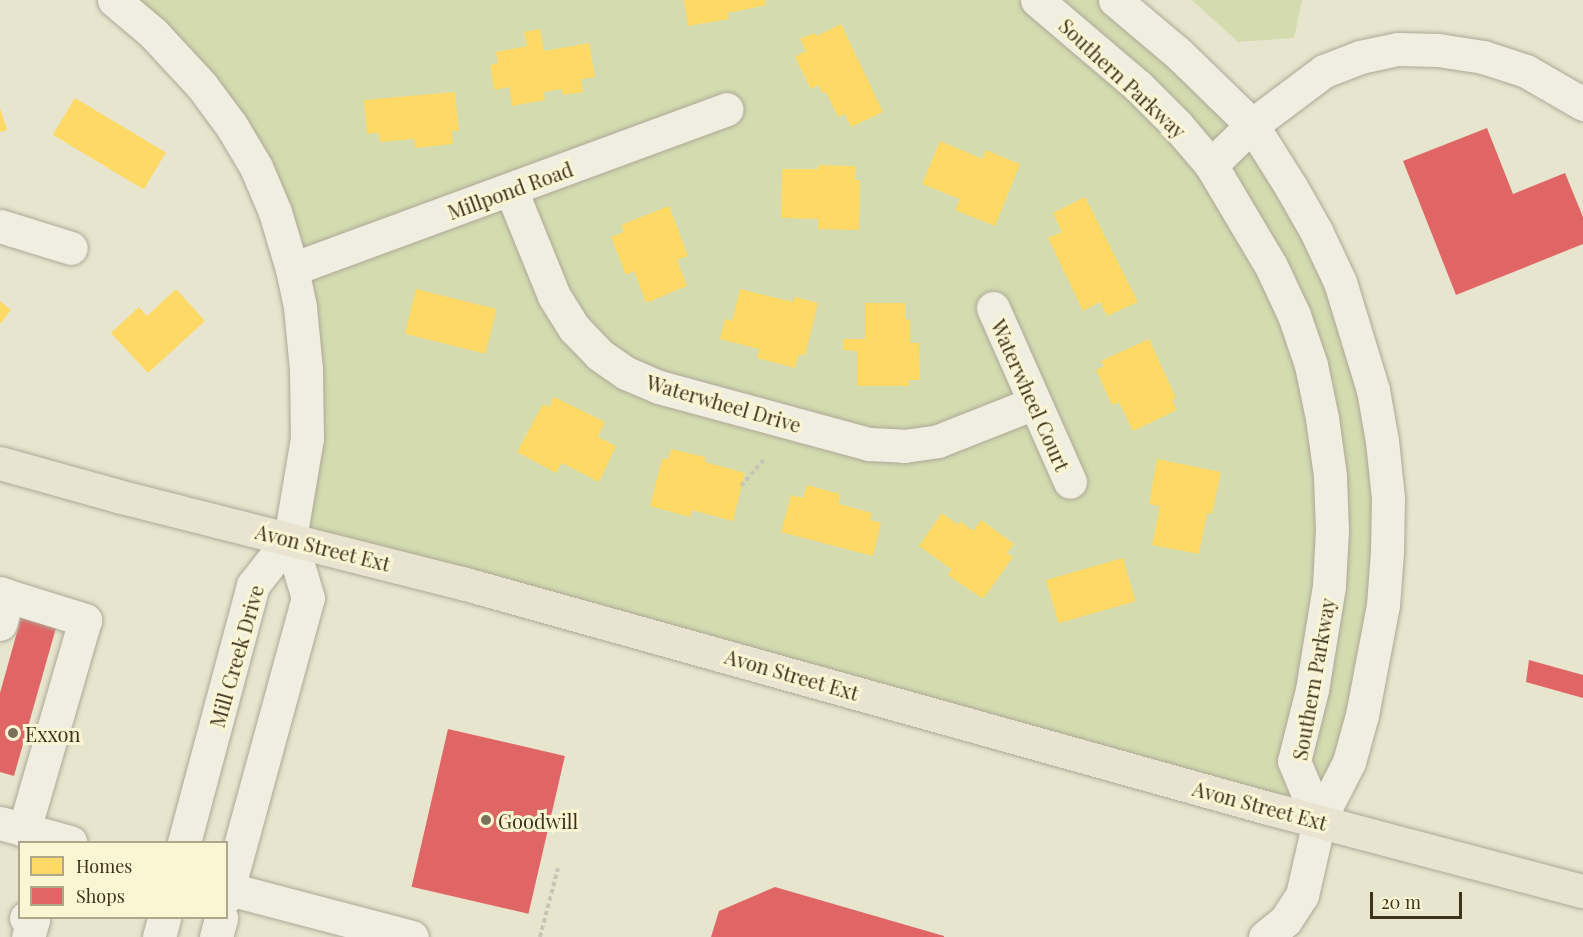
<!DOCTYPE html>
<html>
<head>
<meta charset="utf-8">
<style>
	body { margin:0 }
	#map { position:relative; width:1583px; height:937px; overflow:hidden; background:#e8e5ce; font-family:"Playfair Display",serif }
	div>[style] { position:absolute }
	.green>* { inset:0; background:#d3dbaf }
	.homes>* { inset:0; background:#ffd966; transform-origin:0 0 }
	.shops>* { inset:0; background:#e06666; transform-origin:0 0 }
	.path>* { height:4px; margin-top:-2px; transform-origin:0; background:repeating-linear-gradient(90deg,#c8c5b7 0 4.5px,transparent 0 7.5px) }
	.roads { filter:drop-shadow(0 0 2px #ada897) drop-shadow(0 0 2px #ada897) }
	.minor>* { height:33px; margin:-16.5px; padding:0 16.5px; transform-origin:16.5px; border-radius:16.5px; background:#f0eee0 }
	.major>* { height:33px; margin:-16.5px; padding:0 16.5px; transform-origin:16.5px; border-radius:16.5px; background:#e8e4d1 }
	.dots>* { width:16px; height:16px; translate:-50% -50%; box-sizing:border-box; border:3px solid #faf5d3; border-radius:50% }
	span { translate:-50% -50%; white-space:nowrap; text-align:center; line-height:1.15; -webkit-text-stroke:6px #faf5d3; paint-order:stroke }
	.street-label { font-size:20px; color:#3e321d }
	.poi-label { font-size:20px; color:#3e321d }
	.left { translate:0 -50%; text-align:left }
	.legend { position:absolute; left:18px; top:841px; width:210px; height:78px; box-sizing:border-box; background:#faf5d3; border:2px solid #afa78a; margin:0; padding:8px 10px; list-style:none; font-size:18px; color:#3e321d }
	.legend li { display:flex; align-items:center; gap:12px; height:30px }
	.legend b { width:30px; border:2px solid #afa78a }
	.scale { position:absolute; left:1370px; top:892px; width:92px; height:27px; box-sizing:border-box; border:3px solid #3e321d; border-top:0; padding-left:8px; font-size:18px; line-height:21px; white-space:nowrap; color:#3e321d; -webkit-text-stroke:4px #faf5d3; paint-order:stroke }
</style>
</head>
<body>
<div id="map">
	<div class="green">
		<div style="clip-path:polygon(114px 0,1115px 0,1211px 85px,1340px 282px,1387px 552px,1319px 821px,290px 538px,306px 369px,255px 167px)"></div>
		<div style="clip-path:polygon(1192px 0,1302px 0,1294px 38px,1238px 42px)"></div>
	</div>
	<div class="homes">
		<div style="clip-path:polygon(684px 0,765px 0,766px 5px,728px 13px,729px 19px,688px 26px)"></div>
		<div style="clip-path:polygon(841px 24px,883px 112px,851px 127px,845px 114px,838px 117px,826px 92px,823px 94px,818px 85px,811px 89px,795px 57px,806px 51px,800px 39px,814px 33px,817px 36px)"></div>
		<div style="clip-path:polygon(540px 29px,544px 51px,589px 43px,595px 77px,581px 79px,583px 92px,563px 95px,561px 89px,544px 92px,545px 100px,512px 106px,509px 87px,494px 90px,490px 65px,498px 63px,496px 52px,527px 46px,524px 32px)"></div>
		<div style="clip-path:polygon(455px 92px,459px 131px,452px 131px,453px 144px,415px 148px,414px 139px,380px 142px,379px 133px,367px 134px,364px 100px)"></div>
		<div style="left:75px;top:98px;width:106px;height:43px;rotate:31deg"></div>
		<div style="clip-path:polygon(0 108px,7px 130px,0 132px)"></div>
		<div style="clip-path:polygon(940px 141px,983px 159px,986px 150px,1020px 164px,995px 226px,955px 210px,960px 199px,922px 184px)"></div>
		<div style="clip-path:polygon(818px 165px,856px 166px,855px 180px,860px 180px,859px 230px,818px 229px,818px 219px,781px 218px,782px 169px,818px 169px)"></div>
		<div style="clip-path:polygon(1085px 197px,1138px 302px,1107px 316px,1100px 302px,1083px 311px,1048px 238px,1062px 232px,1053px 213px)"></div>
		<div style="clip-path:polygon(669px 206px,688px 256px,677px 260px,687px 286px,646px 303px,634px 271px,626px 275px,611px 237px,624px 232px,621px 225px)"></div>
		<div style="clip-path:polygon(176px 289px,205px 321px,148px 373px,111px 333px,139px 307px,147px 316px)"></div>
		<div style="left:416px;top:289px;width:83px;height:46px;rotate:14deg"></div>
		<div style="clip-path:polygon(740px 289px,793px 302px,795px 297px,818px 303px,805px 356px,799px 354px,795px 368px,757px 358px,759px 349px,720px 339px,725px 319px,732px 321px)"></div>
		<div style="clip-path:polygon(0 301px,11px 310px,0 324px)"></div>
		<div style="clip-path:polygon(865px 303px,905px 303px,905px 319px,910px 320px,910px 343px,919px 343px,920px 380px,909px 380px,909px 386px,857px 386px,857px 351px,843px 350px,843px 339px,865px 339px)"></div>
		<div style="clip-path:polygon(1149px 339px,1176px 398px,1172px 400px,1177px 410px,1133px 431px,1119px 402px,1112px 405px,1096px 370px,1104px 366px,1101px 361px)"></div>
		<div style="clip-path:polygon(554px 397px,605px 422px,598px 437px,616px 446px,599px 482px,562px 463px,556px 473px,517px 452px,543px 404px,549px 407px)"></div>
		<div style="clip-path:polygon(671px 449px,705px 457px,705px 462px,745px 473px,733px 521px,692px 510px,690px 517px,650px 506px,662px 459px,668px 459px)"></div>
		<div style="clip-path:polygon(1157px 459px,1221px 472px,1212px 514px,1207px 513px,1199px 554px,1152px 545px,1160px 506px,1149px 504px)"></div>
		<div style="clip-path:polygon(807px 485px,840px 494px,839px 504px,872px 513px,870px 520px,881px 523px,873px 556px,781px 532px,791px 495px,803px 498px)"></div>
		<div style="clip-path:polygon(942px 513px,958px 525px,960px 521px,973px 531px,981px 520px,1014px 544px,1007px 553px,1013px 557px,983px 599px,948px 575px,951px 569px,919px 546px)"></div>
		<div style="left:1123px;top:558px;width:45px;height:80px;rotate:74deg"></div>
	</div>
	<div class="shops">
		<div style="clip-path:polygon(1487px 128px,1513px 194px,1565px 173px,1583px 217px,1583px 244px,1456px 295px,1403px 161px)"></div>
		<div style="clip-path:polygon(21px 618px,56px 628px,14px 776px,0 772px,0 693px)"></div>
		<div style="clip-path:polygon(1529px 660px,1583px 675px,1583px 698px,1526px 682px)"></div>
		<div style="left:448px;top:729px;width:120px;height:162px;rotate:13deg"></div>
		<div style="clip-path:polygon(775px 887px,944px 936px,944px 937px,711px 937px,719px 911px)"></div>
	</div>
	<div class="path">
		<div style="left:741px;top:486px;width:37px;rotate:-49deg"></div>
		<div style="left:540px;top:937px;width:71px;rotate:-75.4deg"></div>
	</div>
	<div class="roads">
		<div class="minor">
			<div style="left:114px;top:0;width:51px;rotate:40.2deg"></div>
			<div style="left:153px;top:33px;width:72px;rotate:47.2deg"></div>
			<div style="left:202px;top:86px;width:49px;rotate:53.4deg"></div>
			<div style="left:231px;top:125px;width:49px;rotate:59.2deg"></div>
			<div style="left:256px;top:167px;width:49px;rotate:67.1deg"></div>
			<div style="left:275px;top:212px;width:59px;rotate:73.4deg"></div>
			<div style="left:292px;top:269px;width:39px;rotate:78deg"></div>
			<div style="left:300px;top:307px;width:62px;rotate:84.5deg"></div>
			<div style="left:306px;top:369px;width:69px;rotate:89.2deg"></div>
			<div style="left:307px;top:438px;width:101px;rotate:99.6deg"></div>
			<div style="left:290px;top:538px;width:60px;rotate:128.2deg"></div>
			<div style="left:253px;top:585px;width:266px;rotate:105deg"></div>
			<div style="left:1037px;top:0;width:133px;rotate:40.4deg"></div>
			<div style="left:1138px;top:86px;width:55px;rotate:45deg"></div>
			<div style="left:1177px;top:125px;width:52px;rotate:49.6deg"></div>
			<div style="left:1211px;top:165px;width:117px;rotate:59.3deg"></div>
			<div style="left:1271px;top:266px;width:54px;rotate:64.9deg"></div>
			<div style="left:1294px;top:315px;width:53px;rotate:71.2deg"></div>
			<div style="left:1311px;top:365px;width:54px;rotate:78.3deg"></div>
			<div style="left:1322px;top:418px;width:59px;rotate:82.1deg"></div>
			<div style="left:1330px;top:476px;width:54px;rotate:87.9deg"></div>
			<div style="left:1332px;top:530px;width:56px;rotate:93.1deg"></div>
			<div style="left:1329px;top:586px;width:105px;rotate:99.3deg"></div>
			<div style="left:1312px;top:690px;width:73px;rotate:104.2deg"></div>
			<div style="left:1294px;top:761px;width:65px;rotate:67.4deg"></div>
			<div style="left:1115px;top:0;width:82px;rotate:40.1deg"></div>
			<div style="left:1178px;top:53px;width:103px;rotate:44.2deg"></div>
			<div style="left:1252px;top:125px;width:73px;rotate:57.8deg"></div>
			<div style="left:1291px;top:187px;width:51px;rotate:60.4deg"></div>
			<div style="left:1316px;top:231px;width:56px;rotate:64.8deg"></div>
			<div style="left:1340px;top:282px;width:113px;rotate:73deg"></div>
			<div style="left:1373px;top:390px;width:52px;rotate:80deg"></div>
			<div style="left:1382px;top:441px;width:57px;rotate:84deg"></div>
			<div style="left:1388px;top:498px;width:54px;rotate:91.1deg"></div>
			<div style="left:1387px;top:552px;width:53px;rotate:94.3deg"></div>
			<div style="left:1383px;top:605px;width:112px;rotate:100.8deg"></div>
			<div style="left:1362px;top:715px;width:49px;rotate:105.5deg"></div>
			<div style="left:1349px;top:762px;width:66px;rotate:117deg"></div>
			<div style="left:1319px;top:821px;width:76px;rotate:102.9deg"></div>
			<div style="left:1302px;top:895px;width:30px;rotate:123deg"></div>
			<div style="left:1286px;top:920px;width:27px;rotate:141deg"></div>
			<div style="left:1211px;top:165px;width:57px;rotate:-44.3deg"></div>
			<div style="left:1252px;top:125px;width:90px;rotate:-36.9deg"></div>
			<div style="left:1324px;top:71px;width:39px;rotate:-21deg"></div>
			<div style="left:1360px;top:57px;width:39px;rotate:-12deg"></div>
			<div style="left:1398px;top:49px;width:40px;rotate:1.4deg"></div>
			<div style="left:1438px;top:50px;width:46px;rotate:8.8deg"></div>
			<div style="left:1483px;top:57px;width:45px;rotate:18deg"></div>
			<div style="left:1526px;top:71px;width:66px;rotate:30.1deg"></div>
			<div style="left:511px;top:190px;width:114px;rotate:67.9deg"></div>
			<div style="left:554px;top:296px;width:38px;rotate:58deg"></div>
			<div style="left:574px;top:328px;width:37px;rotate:46deg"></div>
			<div style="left:600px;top:355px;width:32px;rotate:35deg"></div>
			<div style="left:626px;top:373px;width:36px;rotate:23deg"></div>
			<div style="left:659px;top:387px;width:218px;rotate:15.2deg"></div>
			<div style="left:869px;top:444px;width:35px;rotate:3deg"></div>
			<div style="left:904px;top:446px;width:34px;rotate:-8deg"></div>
			<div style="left:938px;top:441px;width:103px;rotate:-21.6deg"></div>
			<div style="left:0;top:226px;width:74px;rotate:17.2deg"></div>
			<div style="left:292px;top:269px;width:463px;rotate:-20.2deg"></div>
			<div style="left:993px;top:308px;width:190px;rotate:66.1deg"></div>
			<div style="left:0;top:593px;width:9px;rotate:21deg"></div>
			<div style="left:8px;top:596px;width:29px;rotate:106deg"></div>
			<div style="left:8px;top:596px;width:81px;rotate:17.3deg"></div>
			<div style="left:85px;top:620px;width:219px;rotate:106.2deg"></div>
			<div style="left:0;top:823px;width:73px;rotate:15.2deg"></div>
			<div style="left:229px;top:889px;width:189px;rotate:14.7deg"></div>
			<div style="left:226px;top:897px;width:310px;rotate:-74.7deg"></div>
			<div style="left:308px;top:598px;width:63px;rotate:-106.7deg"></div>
			<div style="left:26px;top:918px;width:7px;rotate:16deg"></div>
			<div style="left:33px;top:920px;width:18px;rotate:106deg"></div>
			<div style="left:159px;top:937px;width:20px;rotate:-75deg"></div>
			<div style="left:216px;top:937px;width:20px;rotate:-75deg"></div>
		</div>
		<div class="major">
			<div style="left:0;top:463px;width:123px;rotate:15.6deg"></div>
			<div style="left:118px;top:496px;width:355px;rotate:14.2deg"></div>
			<div style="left:462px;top:583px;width:837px;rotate:15.6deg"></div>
			<div style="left:1268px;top:808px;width:326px;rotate:14.8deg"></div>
		</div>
	</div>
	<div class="dots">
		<div style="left:13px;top:733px;background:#7a715b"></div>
		<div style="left:486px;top:820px;background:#7a715b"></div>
	</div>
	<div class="street-label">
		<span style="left:1123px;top:78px;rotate:43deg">Southern Parkway</span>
		<span style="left:510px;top:190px;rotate:-20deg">Millpond Road</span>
		<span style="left:1031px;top:395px;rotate:66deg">Waterwheel Court</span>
		<span style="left:724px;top:403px;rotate:16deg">Waterwheel Drive</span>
		<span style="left:323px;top:547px;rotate:14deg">Avon Street Ext</span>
		<span style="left:236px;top:656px;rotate:-74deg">Mill Creek Drive</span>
		<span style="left:792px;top:674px;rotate:16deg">Avon Street Ext</span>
		<span style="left:1313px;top:679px;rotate:-80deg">Southern Parkway</span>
		<span style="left:1260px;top:805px;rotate:15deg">Avon Street Ext</span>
	</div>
	<div class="poi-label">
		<span class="left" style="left:25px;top:733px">Exxon</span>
		<span class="left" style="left:498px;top:820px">Goodwill</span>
	</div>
	<ul class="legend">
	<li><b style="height:16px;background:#ffd966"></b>Homes</li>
	<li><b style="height:16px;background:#e06666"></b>Shops</li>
	</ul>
	<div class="scale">20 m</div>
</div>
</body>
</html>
